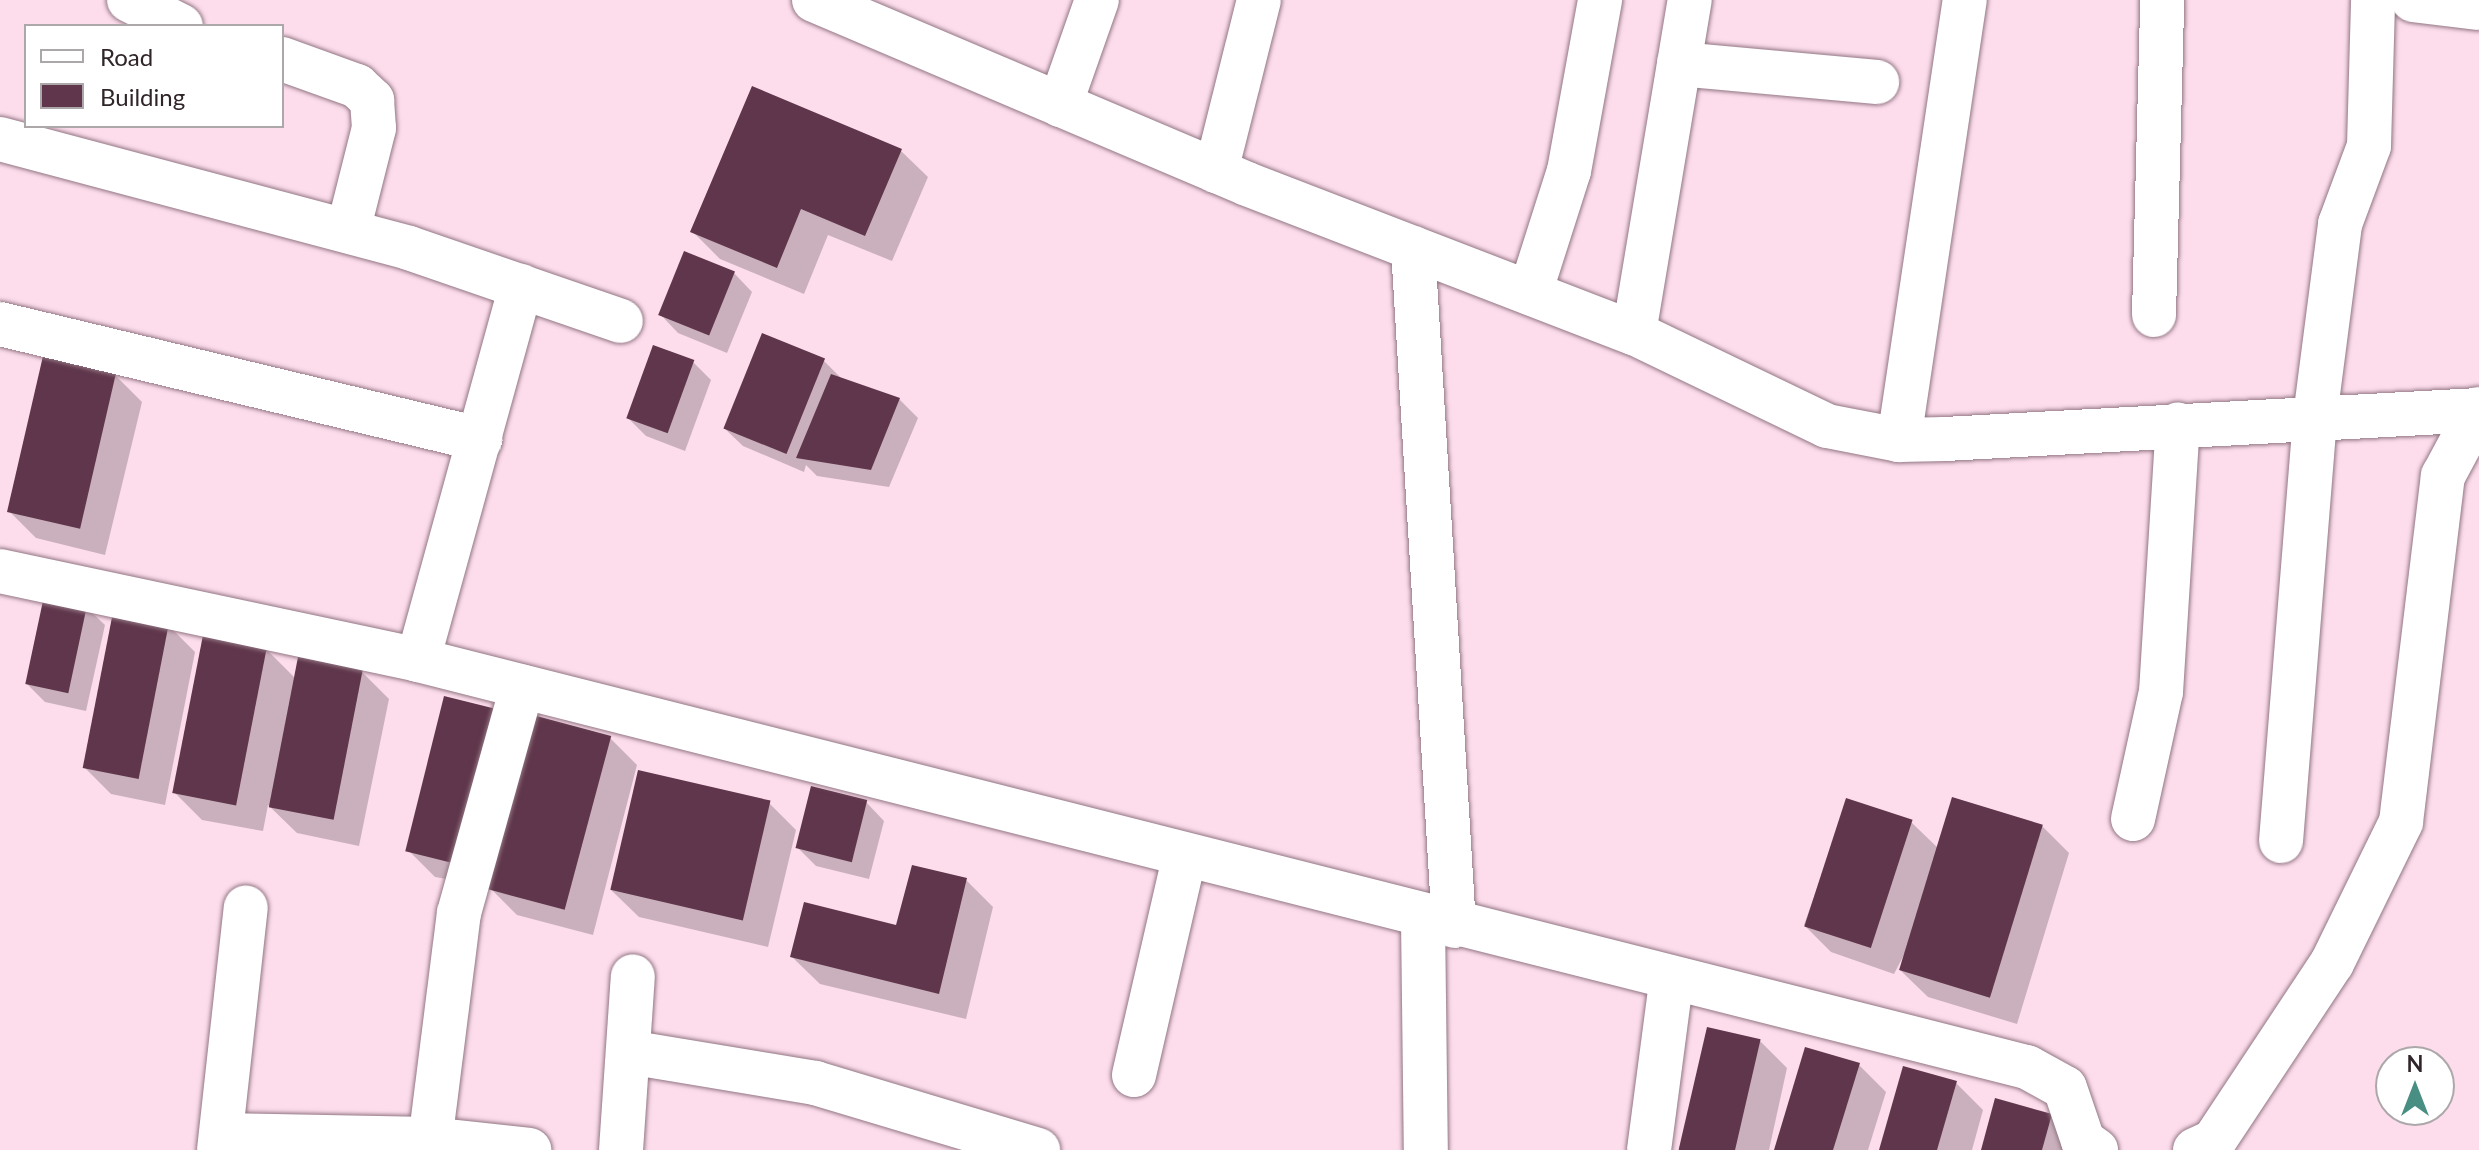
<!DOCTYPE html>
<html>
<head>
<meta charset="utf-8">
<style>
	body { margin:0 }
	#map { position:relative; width:2479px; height:1150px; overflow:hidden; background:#fdddec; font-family:Lato,sans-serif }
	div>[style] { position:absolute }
	.shadow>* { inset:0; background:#0003 }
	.building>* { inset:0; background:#5f364b; transform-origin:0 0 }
	.roads { filter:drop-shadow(0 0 2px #927683) drop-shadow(0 0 2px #927683) }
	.minor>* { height:44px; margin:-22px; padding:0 22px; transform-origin:22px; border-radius:22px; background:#fff }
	span { translate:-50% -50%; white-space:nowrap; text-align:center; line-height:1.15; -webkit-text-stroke:8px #fff; paint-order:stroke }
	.legend { position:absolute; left:24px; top:24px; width:260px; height:104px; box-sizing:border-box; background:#fff; border:2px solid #aca8aa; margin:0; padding:10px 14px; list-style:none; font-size:24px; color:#30252a }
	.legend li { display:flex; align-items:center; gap:16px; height:40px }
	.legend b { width:40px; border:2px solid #aca8aa }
	.north { position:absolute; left:2375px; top:1046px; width:80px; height:80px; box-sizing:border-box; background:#fff; border:2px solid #aca8aa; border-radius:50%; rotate:0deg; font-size:22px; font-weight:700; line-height:32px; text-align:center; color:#30252a }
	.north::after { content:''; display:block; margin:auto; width:28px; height:36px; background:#498e82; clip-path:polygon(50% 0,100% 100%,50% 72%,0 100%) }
</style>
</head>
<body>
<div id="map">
	<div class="shadow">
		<div style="clip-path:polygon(900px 150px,928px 177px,892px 261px,828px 235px,804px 294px,720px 259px,693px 232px)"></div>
		<div style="clip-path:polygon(734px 273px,752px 292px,727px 353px,678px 333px,660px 314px)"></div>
		<div style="clip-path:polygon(824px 361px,842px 379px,899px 399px,918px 418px,889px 487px,817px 476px,806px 465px,804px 472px,743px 446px,724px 428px)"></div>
		<div style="clip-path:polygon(693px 362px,711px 380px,685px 451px,646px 436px,628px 418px)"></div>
		<div style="clip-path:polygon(115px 375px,142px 402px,105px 555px,36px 538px,9px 511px)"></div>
		<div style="clip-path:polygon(86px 607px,105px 625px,86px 711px,45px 702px,27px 684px)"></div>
		<div style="clip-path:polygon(168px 625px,195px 652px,165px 805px,111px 794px,84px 767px)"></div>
		<div style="clip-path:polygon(266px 649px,296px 679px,362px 672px,389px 699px,359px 846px,297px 833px,268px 805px,263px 831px,202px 820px,175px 793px)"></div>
		<div style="clip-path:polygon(610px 738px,637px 765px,593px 935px,517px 915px,488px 886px,435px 877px,408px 850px)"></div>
		<div style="clip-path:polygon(1953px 799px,2042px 826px,2069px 853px,2017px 1024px,1928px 997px,1900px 970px,1906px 951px,1894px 974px,1831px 952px,1804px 925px,1848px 800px,1911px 822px,1938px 848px)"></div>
		<div style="clip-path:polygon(866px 802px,884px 821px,869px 879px,816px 866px,797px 847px)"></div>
		<div style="clip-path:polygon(769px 803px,796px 830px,768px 947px,639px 917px,611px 890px)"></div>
		<div style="clip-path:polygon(966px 880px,993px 907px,966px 1019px,820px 984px,792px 957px,898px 927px)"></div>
		<div style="clip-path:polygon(1760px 1041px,1787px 1068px,1769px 1150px,1682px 1150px)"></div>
		<div style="clip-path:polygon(1859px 1065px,1886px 1092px,1868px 1150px,1776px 1150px)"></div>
		<div style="clip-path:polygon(1956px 1083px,1983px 1110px,1972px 1150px,1881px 1150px)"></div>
		<div style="clip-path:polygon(2051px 1116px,2076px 1150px,1983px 1150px)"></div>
	</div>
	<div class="building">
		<div style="clip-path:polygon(752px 86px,902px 149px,865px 236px,801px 209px,777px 268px,690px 232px)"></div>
		<div style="left:684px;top:251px;width:55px;height:69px;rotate:22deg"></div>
		<div style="left:762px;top:333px;width:68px;height:103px;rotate:22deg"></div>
		<div style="left:653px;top:345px;width:44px;height:78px;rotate:20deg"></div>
		<div style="left:43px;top:356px;width:75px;height:160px;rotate:13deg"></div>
		<div style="clip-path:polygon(831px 374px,900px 398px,871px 470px,796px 458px)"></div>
		<div style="left:44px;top:596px;width:44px;height:90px;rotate:12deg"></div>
		<div style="left:113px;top:612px;width:57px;height:159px;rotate:11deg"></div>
		<div style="left:203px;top:635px;width:65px;height:161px;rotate:11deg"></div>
		<div style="left:298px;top:657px;width:66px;height:153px;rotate:11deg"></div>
		<div style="left:444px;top:696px;width:57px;height:160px;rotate:14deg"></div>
		<div style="left:533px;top:715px;width:81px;height:180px;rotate:15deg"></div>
		<div style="left:638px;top:770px;width:136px;height:123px;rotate:13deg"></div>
		<div style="left:811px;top:786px;width:58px;height:64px;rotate:14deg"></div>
		<div style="left:1952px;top:797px;width:95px;height:181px;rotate:17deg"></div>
		<div style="left:1846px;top:798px;width:70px;height:135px;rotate:18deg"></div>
		<div style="clip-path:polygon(912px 865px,967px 878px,939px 994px,790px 957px,804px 902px,896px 925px)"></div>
		<div style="left:1707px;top:1027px;width:55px;height:126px;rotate:13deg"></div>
		<div style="clip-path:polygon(1805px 1047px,1860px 1063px,1833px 1150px,1774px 1150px)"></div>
		<div style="clip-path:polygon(1903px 1066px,1957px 1081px,1937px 1150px,1879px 1150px)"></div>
		<div style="clip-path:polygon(1995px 1098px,2052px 1114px,2042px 1150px,1981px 1150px)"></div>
	</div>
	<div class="roads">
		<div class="minor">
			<div style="left:129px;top:0;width:58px;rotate:26.6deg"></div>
			<div style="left:814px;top:0;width:470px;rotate:23deg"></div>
			<div style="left:1247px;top:184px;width:415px;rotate:21.1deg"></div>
			<div style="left:1634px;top:333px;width:214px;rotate:25.7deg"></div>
			<div style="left:1827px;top:426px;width:73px;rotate:11deg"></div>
			<div style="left:1899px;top:440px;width:46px;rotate:-1.2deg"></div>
			<div style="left:1945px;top:439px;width:534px;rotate:-3.11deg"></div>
			<div style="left:2413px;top:0;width:66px;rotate:6.9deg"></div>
			<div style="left:282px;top:59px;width:80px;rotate:19.8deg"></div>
			<div style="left:357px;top:86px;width:21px;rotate:43deg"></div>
			<div style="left:372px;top:100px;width:28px;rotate:86deg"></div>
			<div style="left:374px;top:128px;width:106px;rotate:104.2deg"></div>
			<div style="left:1679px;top:64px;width:199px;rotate:5.2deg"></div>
			<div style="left:1060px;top:105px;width:111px;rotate:-70.6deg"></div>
			<div style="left:0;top:139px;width:423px;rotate:14.9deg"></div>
			<div style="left:409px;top:248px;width:224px;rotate:19deg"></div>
			<div style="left:1216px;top:171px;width:176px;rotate:-75.9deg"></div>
			<div style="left:1413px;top:248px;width:679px;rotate:86.54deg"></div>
			<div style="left:1530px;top:293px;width:128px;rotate:-72.3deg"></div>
			<div style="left:1569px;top:171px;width:174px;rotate:-79.7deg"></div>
			<div style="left:2154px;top:315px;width:315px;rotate:-88.5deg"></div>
			<div style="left:0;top:324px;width:494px;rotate:13.5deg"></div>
			<div style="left:1634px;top:333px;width:338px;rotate:-80.5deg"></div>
			<div style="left:1899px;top:440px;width:445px;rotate:-81.5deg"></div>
			<div style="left:0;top:571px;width:427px;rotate:12deg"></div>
			<div style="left:418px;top:660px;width:1660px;rotate:14.2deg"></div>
			<div style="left:2027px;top:1067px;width:43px;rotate:28.9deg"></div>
			<div style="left:2065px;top:1088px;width:56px;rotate:71.2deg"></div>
			<div style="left:2083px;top:1141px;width:16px;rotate:35deg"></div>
			<div style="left:418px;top:660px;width:388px;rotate:-74.6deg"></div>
			<div style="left:2133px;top:819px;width:130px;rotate:-77.6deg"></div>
			<div style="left:2161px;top:692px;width:268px;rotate:-86.4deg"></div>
			<div style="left:2281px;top:841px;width:425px;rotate:-85.4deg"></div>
			<div style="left:2315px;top:417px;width:195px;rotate:-82.6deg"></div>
			<div style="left:2340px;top:224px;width:83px;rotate:-69.6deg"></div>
			<div style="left:2369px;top:146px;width:146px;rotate:-88.4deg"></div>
			<div style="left:1423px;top:919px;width:231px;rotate:89.3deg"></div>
			<div style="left:628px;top:1052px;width:190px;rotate:9.4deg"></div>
			<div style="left:815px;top:1083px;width:233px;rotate:16.7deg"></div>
			<div style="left:1134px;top:1075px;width:223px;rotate:-77deg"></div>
			<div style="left:221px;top:1135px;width:209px;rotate:1.1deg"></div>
			<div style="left:430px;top:1139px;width:100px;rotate:6.3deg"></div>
			<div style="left:219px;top:1150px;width:244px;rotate:-83.7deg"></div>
			<div style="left:429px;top:1150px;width:239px;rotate:-82.8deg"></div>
			<div style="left:459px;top:913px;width:235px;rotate:-74.4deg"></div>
			<div style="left:621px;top:1150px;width:174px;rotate:-86.1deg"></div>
			<div style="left:1649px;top:1150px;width:169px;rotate:-82.5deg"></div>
			<div style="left:2195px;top:1150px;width:21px;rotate:-25deg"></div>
			<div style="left:2214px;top:1141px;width:214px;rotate:-56.5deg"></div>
			<div style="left:2332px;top:963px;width:157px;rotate:-63.9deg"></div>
			<div style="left:2401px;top:822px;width:349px;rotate:-83.1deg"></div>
			<div style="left:2443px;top:476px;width:76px;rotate:-61.8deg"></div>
		</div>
	</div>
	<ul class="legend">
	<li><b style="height:10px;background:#fff"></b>Road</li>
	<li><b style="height:22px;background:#5f364b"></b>Building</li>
	</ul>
	<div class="north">N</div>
</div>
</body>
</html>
